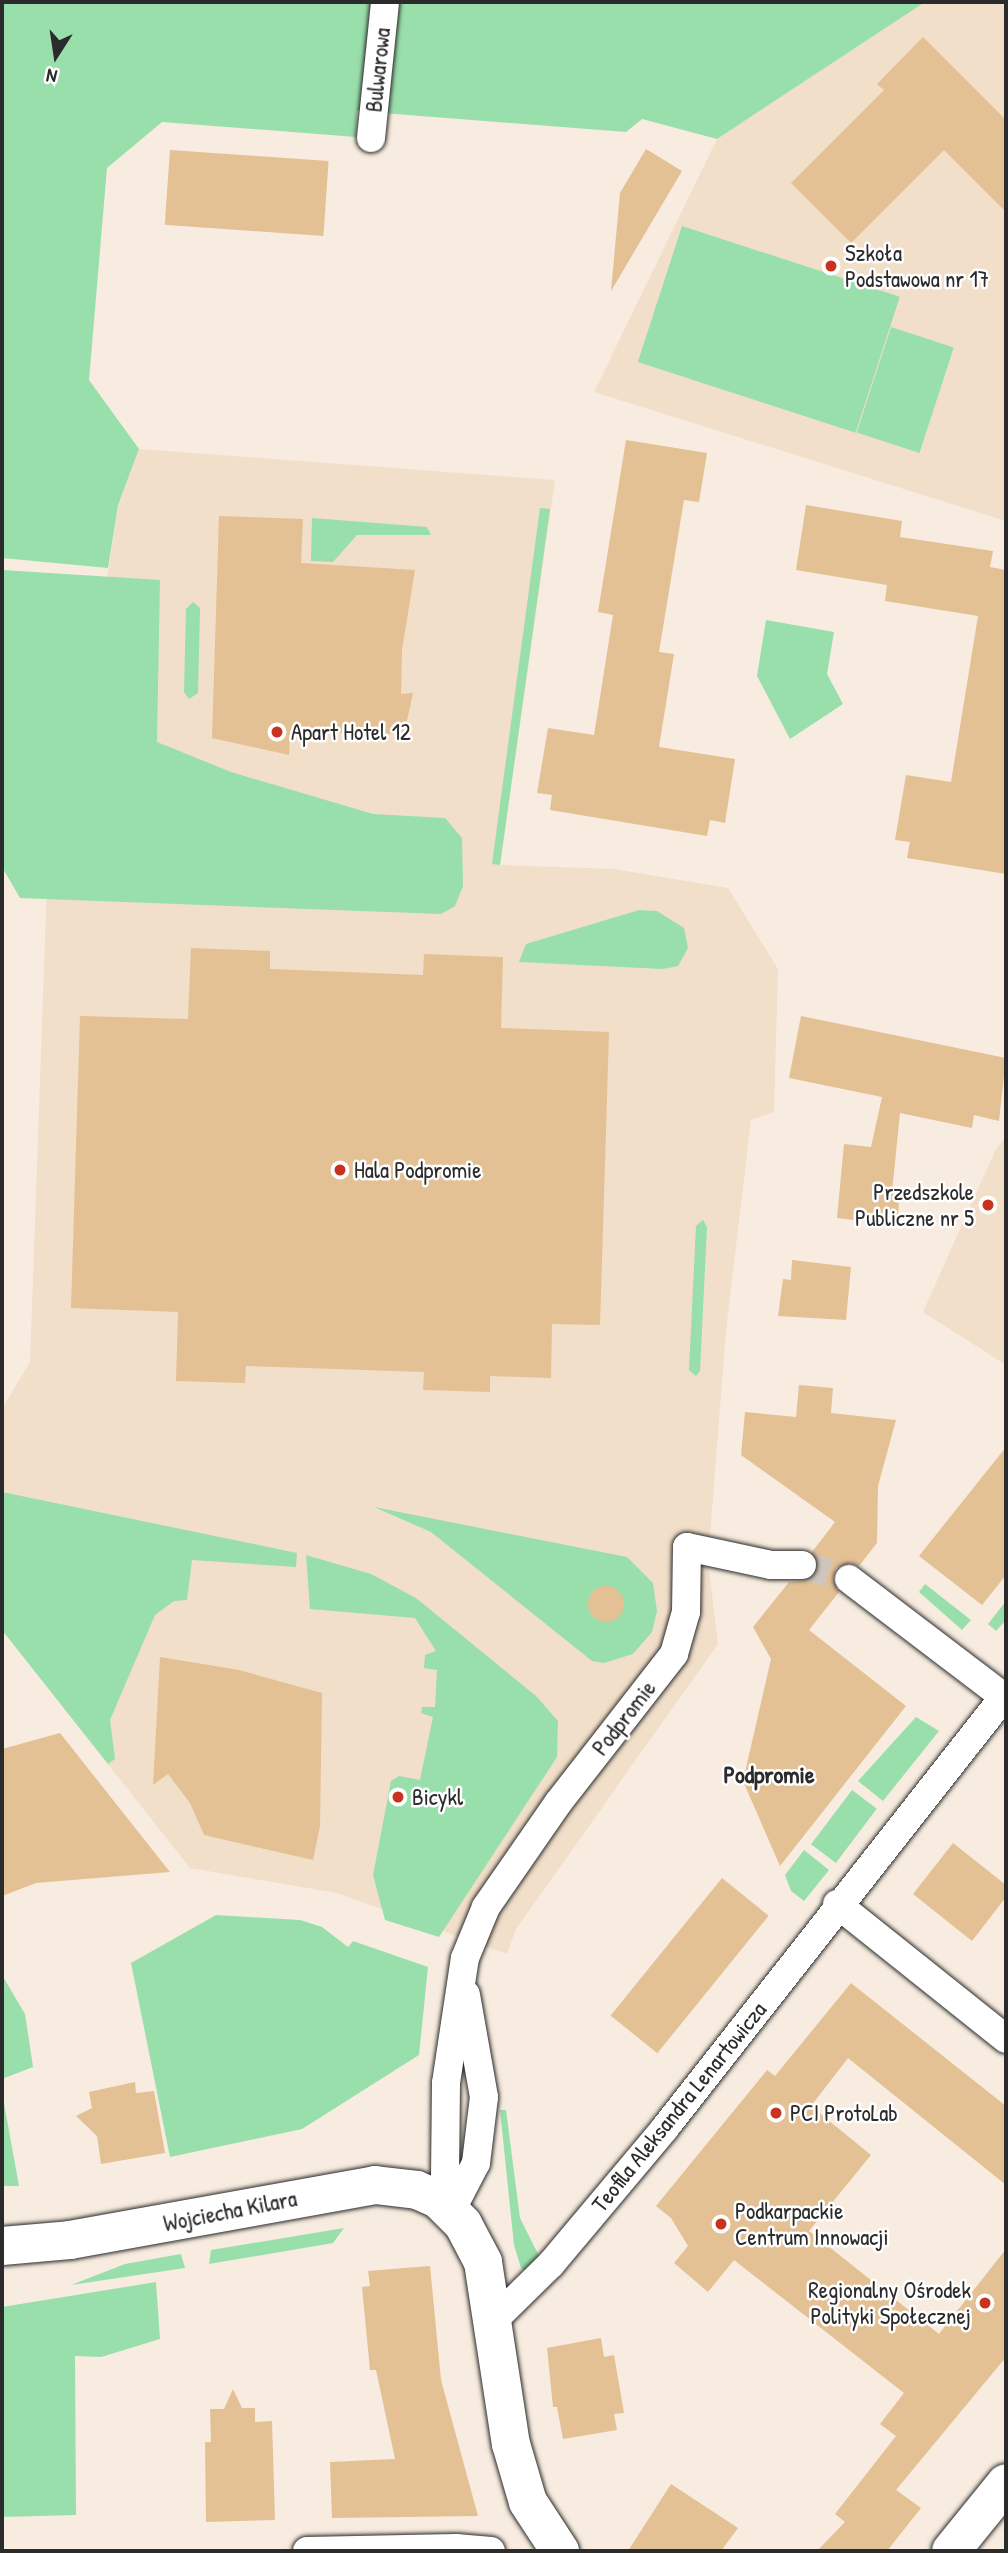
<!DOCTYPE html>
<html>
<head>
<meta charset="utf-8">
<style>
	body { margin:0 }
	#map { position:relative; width:1008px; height:2553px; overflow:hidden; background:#f7ecdf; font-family:"Patrick Hand",sans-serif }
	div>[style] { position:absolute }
	.built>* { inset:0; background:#f1dfc9 }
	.green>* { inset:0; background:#99dfab; transform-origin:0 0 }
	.building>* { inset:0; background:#e4c095; transform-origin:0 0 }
	.round { border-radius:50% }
	.street-tunnel>* { height:28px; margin-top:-14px; transform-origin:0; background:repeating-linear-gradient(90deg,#cec5bb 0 28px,transparent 0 42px) }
	.roads { filter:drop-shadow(0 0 2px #2b2b2b) drop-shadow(0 0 2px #2b2b2b) }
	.street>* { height:28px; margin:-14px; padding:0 14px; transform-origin:14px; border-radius:14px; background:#fff }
	.secondary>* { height:38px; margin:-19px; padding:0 19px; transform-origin:19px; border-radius:19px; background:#fff }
	.dots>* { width:19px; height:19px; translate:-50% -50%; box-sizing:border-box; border:4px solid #fff; border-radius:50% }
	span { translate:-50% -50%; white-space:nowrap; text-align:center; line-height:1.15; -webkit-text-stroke:5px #fff; paint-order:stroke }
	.street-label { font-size:23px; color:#2b2b2b }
	.poi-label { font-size:23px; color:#2b2b2b }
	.left { translate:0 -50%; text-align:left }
	.right { translate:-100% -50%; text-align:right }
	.neighbourhood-label { font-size:24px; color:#2b2b2b; font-weight:700 }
	.frame { position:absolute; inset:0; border:4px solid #2b2b2b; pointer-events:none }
	.north { position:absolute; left:21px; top:21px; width:70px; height:70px; -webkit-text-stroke:5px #fff; paint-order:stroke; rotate:192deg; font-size:19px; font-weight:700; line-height:28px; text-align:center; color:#2b2b2b }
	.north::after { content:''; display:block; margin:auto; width:24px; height:32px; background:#2b2b2b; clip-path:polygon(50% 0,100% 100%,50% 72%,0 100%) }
</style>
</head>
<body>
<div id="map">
	<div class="built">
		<div style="clip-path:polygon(925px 2px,1006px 2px,1006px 521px,594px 392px,717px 139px)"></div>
		<div style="clip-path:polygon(139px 449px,555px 480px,500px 865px,614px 869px,728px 888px,778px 969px,774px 1112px,751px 1120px,726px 1331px,708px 1561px,718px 1644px,516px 1929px,507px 1954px,337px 1893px,190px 1868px,2px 1630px,2px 1409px,30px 1362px,50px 799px,107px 580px,118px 505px)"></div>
		<div style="clip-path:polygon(1006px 1136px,1006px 1365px,923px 1312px,995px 1151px)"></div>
	</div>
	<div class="green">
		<div style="clip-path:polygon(2px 2px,925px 2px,717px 139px,642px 119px,626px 132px,357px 111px,356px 137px,162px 122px,107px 168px,89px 380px,139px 449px,118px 505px,108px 568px,2px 558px)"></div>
		<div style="left:682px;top:226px;width:229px;height:143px;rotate:18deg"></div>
		<div style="left:891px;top:327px;width:66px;height:111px;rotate:18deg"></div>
		<div style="clip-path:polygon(540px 508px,550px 509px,500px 865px,492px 864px)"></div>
		<div style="clip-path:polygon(312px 518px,427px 527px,431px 535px,357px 535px,333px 562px,311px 561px)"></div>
		<div style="clip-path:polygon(2px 570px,160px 580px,157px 742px,231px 772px,373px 814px,445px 818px,462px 838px,463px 886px,455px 906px,441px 914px,20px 898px,2px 867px)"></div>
		<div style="clip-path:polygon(193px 602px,200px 608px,198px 693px,189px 699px,184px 692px,186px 609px)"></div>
		<div style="clip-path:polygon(766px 620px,834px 632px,827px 674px,843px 704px,790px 739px,757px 676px)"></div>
		<div style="clip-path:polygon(639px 910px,657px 911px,684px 928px,688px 948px,678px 966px,663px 969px,519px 962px,526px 944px)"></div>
		<div style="clip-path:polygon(703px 1220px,707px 1227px,700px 1371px,696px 1376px,689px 1370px,696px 1226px)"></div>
		<div style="clip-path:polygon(2px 1492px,297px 1553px,296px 1567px,192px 1560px,187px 1600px,174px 1601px,155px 1615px,110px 1720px,115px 1759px,108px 1764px,2px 1630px)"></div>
		<div style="clip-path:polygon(374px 1507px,627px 1557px,653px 1583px,657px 1611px,652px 1632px,633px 1654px,604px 1663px,592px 1661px,431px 1532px)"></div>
		<div style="clip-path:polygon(306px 1555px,371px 1574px,416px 1598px,536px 1696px,558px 1721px,557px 1757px,439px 1937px,385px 1920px,373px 1875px,391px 1781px,399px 1776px,420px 1780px,433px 1717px,421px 1713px,422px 1707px,435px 1707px,437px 1670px,424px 1668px,425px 1655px,436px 1651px,415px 1618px,310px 1609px)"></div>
		<div style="clip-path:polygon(925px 1584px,971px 1620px,962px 1630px,919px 1592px)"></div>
		<div style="clip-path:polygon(1006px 1601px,1006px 1620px,996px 1631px,988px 1624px)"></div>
		<div style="clip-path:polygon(916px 1717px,939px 1731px,883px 1801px,858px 1781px)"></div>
		<div style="left:852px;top:1790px;width:31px;height:68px;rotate:37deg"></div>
		<div style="clip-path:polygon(804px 1850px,829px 1870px,804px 1901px,791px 1891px,785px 1875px)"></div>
		<div style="clip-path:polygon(216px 1915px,300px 1920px,322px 1927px,348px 1947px,353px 1941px,428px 1967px,419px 2055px,302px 2129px,170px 2157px,131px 1963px)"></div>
		<div style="clip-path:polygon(2px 1975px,25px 2014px,33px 2067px,2px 2079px)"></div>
		<div style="clip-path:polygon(2px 2092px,19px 2186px,2px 2186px)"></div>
		<div style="clip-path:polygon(500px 2110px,506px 2110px,520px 2218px,541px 2260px,527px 2272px,521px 2268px,514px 2245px)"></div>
		<div style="clip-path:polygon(344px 2228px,333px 2243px,209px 2264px,211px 2250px)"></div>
		<div style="clip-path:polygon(181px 2254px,185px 2268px,71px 2285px,125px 2264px)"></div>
		<div style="clip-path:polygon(156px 2282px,160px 2339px,101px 2357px,75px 2356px,76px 2515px,2px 2517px,2px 2307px)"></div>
	</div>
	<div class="building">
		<div style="clip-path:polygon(923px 37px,1006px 120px,1006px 212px,944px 150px,851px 243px,791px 183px,884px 90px,877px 84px)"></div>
		<div style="clip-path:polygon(646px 149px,682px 171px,611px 291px,620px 193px)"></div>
		<div style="left:170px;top:150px;width:159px;height:75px;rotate:4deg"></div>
		<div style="clip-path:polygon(626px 440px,707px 453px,699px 502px,684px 500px,659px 652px,674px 654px,659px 747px,735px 759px,725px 823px,710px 820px,707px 836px,550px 810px,552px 795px,537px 793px,548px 728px,594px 735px,613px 615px,598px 612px)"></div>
		<div style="clip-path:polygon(806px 505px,902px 521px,900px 537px,993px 551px,990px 567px,1006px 570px,1006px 874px,907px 858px,910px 842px,895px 840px,906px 775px,951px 782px,978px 616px,885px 601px,887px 585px,796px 570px)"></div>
		<div style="clip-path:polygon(219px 516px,303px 519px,301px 563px,415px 570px,402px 650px,401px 694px,413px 693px,404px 734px,290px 732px,289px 755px,212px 738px)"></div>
		<div style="clip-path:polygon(191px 948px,270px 951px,270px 969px,423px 975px,424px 954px,503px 957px,501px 1028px,609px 1032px,600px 1325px,552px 1324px,551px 1378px,490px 1376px,490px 1392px,423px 1390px,424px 1372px,246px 1366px,245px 1383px,176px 1381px,178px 1312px,71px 1308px,80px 1016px,188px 1019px)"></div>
		<div style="clip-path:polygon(801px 1016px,1006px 1058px,999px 1121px,974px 1115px,972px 1128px,900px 1113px,892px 1192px,900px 1192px,897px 1225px,837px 1218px,844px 1144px,871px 1147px,882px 1097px,789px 1078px)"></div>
		<div style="clip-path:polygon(792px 1260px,851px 1267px,846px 1320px,778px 1316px,783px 1279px,791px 1280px)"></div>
		<div style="clip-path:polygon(799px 1385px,833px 1388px,831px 1413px,896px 1420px,878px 1486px,877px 1543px,859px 1566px,850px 1563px,836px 1568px,833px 1578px,839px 1592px,809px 1630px,906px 1706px,780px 1866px,743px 1781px,771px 1659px,753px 1627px,789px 1582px,810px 1580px,816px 1574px,819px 1564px,812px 1552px,835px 1522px,741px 1455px,745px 1412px,796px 1417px)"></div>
		<div style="clip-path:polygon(1006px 1447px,1006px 1575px,982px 1605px,919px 1556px)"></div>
		<div class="round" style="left:588px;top:1586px;width:36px;height:36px"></div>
		<div style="clip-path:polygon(160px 1657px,239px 1670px,322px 1693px,320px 1826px,313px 1860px,204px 1835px,190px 1803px,168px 1774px,153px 1785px)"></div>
		<div style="clip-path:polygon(60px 1733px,170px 1872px,36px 1883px,2px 1896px,2px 1749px)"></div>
		<div style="clip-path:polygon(953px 1843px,1006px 1885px,1006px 1897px,972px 1941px,913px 1894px)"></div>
		<div style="left:722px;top:1878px;width:60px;height:177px;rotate:39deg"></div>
		<div style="clip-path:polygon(851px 1983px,1006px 2106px,1006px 2185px,848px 2058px,811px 2106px,871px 2155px,809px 2231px,939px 2334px,1006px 2249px,1006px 2357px,896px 2490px,921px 2508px,887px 2551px,817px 2551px,845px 2522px,835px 2514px,896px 2436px,880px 2424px,904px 2393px,734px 2260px,708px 2292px,674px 2263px,688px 2246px,671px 2218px,656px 2206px,767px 2070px,775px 2076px)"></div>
		<div style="clip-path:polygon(135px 2082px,136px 2093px,154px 2091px,165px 2153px,101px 2164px,97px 2136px,76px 2116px,92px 2108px,89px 2092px)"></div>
		<div style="clip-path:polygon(430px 2266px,441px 2380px,478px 2516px,332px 2518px,330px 2462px,395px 2459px,376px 2370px,370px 2370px,362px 2287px,370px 2286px,368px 2271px)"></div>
		<div style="clip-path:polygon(601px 2338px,604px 2357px,614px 2355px,624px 2413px,614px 2414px,617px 2430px,563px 2439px,557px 2407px,553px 2407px,547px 2348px)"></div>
		<div style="clip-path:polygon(233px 2389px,242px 2408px,255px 2408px,255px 2422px,272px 2421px,275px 2520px,206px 2522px,205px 2442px,211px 2442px,210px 2409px,224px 2409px)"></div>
		<div style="clip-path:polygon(671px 2484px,738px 2528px,721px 2551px,628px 2551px)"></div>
	</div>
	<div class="street-tunnel">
		<div style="left:802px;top:1565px;width:49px;rotate:16.6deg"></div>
	</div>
	<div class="roads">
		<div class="street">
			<div style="left:371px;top:138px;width:137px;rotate:-84.1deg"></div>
			<div style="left:849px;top:1579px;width:195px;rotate:37.3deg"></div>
			<div style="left:837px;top:1904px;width:216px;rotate:38.6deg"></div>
			<div style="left:451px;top:2211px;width:33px;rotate:-101deg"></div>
			<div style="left:445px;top:2179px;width:96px;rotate:-89.4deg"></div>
			<div style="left:446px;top:2083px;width:126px;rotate:-81.4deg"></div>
			<div style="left:465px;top:1958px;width:55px;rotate:-67.6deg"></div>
			<div style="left:486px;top:1907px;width:126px;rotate:-55.3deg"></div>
			<div style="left:558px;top:1803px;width:189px;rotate:-52.1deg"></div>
			<div style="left:674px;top:1654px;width:44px;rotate:-74.1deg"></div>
			<div style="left:686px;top:1612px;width:65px;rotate:-89.1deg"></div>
			<div style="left:687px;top:1547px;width:86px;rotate:12.1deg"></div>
			<div style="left:771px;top:1565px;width:31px"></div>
			<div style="left:451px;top:2211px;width:54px;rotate:-62.5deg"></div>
			<div style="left:476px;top:2163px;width:66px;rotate:-83.1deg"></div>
			<div style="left:484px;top:2097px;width:104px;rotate:-100deg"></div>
			<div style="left:495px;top:2319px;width:78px;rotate:-44.5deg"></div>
			<div style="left:551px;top:2264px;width:177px;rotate:-50deg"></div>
			<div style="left:665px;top:2128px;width:552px;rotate:-51.84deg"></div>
			<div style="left:307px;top:2551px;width:149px;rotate:-1.2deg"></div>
			<div style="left:456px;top:2548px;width:35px;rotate:5deg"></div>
		</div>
		<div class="secondary">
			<div style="left:2px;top:2246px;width:68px;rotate:-5deg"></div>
			<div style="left:70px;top:2240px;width:310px;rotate:-10.2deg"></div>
			<div style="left:375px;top:2185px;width:42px;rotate:6.8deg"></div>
			<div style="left:417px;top:2190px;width:24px;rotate:24deg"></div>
			<div style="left:439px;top:2200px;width:34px;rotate:45deg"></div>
			<div style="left:463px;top:2224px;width:43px;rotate:62.2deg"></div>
			<div style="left:483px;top:2262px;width:184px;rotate:81.3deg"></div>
			<div style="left:511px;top:2444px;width:60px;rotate:73.7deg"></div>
			<div style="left:528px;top:2502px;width:59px;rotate:56.9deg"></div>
			<div style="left:951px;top:2551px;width:87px;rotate:-51deg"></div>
		</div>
	</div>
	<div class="dots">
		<div style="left:831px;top:266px;background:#c8321e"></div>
		<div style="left:277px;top:732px;background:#c8321e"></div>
		<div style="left:340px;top:1170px;background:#c8321e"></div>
		<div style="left:988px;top:1205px;background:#c8321e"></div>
		<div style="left:398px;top:1797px;background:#c8321e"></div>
		<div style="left:776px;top:2113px;background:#c8321e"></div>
		<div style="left:721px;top:2224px;background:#c8321e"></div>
		<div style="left:985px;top:2303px;background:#c8321e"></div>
	</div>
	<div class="street-label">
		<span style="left:378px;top:70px;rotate:-84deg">Bulwarowa</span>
		<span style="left:624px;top:1718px;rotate:-52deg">Podpromie</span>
		<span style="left:679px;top:2107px;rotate:-51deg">Teofila Aleksandra Lenartowicza</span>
		<span style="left:230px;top:2211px;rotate:-11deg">Wojciecha Kilara</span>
	</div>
	<div class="poi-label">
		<span class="left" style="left:845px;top:266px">Szkoła<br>Podstawowa nr 17</span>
		<span class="left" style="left:291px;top:732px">Apart Hotel 12</span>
		<span class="left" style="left:354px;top:1170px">Hala Podpromie</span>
		<span class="right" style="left:974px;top:1205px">Przedszkole<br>Publiczne nr 5</span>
		<span class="left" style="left:412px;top:1797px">Bicykl</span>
		<span class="left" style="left:790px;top:2113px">PCI ProtoLab</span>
		<span class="left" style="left:735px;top:2224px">Podkarpackie<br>Centrum Innowacji</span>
		<span class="right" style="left:971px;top:2303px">Regionalny Ośrodek<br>Polityki Społecznej</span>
	</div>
	<div class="neighbourhood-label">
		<span style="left:769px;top:1775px">Podpromie</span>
	</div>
	<div class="frame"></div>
	<div class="north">N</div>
</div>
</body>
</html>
